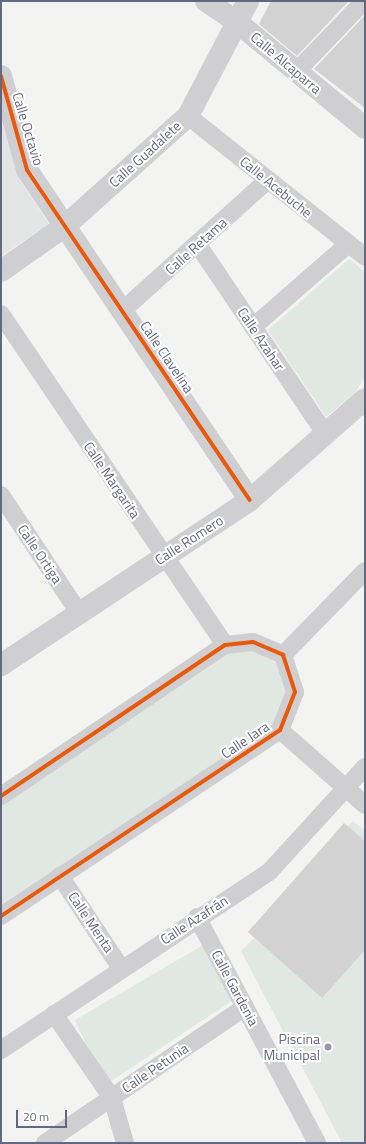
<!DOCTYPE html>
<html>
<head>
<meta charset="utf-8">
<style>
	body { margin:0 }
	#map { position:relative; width:366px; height:1144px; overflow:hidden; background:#f3f4f2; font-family:"Titillium Web",sans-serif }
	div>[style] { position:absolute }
	.built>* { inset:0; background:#e3e4e4 }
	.green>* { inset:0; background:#e1e7e1 }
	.building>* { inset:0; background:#d2d2d3 }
	.minor>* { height:18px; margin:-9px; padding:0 9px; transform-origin:9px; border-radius:9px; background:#cfcfd1 }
	.tertiary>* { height:22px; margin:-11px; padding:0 11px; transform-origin:11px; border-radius:11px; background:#cfcfd1 }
	.cycleway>* { height:4px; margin:-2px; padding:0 2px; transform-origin:2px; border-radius:2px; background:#e8590c }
	.dots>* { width:11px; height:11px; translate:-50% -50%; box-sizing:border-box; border:2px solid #fff; border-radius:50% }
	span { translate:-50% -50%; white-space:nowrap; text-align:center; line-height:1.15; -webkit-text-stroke:4px #fff; paint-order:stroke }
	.street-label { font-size:14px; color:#636782 }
	.poi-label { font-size:14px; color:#636782 }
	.right { translate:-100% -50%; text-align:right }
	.frame { position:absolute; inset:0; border:2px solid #636782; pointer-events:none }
	.scale { position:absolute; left:16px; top:1110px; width:51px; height:18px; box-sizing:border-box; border:2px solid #636782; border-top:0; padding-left:5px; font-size:12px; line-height:14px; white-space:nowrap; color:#636782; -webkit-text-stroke:3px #fff; paint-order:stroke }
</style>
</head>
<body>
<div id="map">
	<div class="built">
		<div style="clip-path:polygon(1px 118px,17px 175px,49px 224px,1px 256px)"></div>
	</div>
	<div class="green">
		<div style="clip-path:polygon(349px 259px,365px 272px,365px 376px,356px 392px,326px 417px,268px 330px)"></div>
		<div style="clip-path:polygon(253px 649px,276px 663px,288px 692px,273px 725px,1px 907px,1px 806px,229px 653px)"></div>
		<div style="clip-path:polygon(353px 821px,365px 831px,365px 1143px,342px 1143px,241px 951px,254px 938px,248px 932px,345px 823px,348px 826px)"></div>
		<div style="clip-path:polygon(210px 941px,239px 996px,104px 1086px,75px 1020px)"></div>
	</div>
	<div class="building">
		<div style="clip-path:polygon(271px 1px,349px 1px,297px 56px,259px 24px)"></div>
		<div style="clip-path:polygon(365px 15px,365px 108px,314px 69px)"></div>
		<div style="clip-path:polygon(344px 823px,365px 841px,365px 950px,322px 998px,248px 932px)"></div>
	</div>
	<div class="minor">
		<div style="left:296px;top:72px;width:98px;rotate:-46.2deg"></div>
		<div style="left:188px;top:116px;width:226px;rotate:38.5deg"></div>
		<div style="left:198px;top:245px;width:227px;rotate:56deg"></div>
		<div style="left:123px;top:310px;width:195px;rotate:-41.9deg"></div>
		<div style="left:1px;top:314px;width:400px;rotate:55.9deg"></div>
		<div style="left:253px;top:327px;width:126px;rotate:-41.1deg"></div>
		<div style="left:1px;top:495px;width:141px;rotate:56.5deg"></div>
		<div style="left:283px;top:655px;width:117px;rotate:-45.7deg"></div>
		<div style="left:280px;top:730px;width:113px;rotate:41.4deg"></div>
		<div style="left:1px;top:796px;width:270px;rotate:-34deg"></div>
		<div style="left:225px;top:645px;width:28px;rotate:-6deg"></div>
		<div style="left:253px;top:642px;width:33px;rotate:23deg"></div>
		<div style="left:283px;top:655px;width:39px;rotate:72deg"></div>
		<div style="left:295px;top:692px;width:41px;rotate:111.5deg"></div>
		<div style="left:280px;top:730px;width:335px;rotate:146.3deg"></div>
		<div style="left:60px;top:876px;width:110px;rotate:56.5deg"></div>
		<div style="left:197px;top:917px;width:256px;rotate:62deg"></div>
		<div style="left:54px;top:1014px;width:102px;rotate:55.4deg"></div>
		<div style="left:112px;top:1098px;width:47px;rotate:73.9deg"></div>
		<div style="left:1px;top:1050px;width:323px;rotate:-33.6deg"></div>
		<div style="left:270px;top:871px;width:141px;rotate:-47.6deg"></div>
		<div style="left:45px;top:1143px;width:242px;rotate:-34.2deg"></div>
	</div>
	<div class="tertiary">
		<div style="left:206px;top:1px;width:37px;rotate:34deg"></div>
		<div style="left:237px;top:22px;width:166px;rotate:39.6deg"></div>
		<div style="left:1px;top:76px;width:98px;rotate:74.5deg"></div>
		<div style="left:27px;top:170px;width:398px;rotate:56deg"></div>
		<div style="left:1px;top:271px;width:78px;rotate:-35.1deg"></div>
		<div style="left:65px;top:226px;width:165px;rotate:-41.8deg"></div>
		<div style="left:188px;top:116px;width:130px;rotate:-62.4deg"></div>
		<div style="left:1px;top:665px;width:299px;rotate:-33.5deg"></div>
		<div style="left:250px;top:500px;width:153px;rotate:-41.3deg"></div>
	</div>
	<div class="cycleway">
		<div style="left:1px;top:76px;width:98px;rotate:74.5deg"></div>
		<div style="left:27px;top:170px;width:398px;rotate:56deg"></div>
		<div style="left:1px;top:796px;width:270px;rotate:-34deg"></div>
		<div style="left:225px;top:645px;width:28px;rotate:-6deg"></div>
		<div style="left:253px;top:642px;width:33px;rotate:23deg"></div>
		<div style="left:283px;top:655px;width:39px;rotate:72deg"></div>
		<div style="left:295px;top:692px;width:41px;rotate:111.5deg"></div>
		<div style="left:280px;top:730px;width:335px;rotate:146.3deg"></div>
	</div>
	<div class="dots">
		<div style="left:328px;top:1047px;background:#9598a9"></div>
	</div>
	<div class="street-label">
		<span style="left:286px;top:63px;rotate:40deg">Calle Alcaparra</span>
		<span style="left:28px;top:129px;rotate:73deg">Calle Octavio</span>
		<span style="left:145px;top:154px;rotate:-42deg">Calle Guadalete</span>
		<span style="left:276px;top:187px;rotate:39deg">Calle Acebuche</span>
		<span style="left:196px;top:246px;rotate:-42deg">Calle Retama</span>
		<span style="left:261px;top:339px;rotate:56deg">Calle Azahar</span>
		<span style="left:167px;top:357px;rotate:56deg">Calle Clavelina</span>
		<span style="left:112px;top:480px;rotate:56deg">Calle Margarita</span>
		<span style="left:189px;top:540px;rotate:-33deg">Calle Romero</span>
		<span style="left:40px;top:554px;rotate:56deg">Calle Ortiga</span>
		<span style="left:245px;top:740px;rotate:-34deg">Calle Jara</span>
		<span style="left:194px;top:920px;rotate:-33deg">Calle Azafrán</span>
		<span style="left:91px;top:922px;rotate:56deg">Calle Menta</span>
		<span style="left:235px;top:988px;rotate:62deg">Calle Gardenia</span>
		<span style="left:155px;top:1068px;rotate:-34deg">Calle Petunia</span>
	</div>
	<div class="poi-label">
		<span class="right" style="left:320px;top:1047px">Piscina<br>Municipal</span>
	</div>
	<div class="frame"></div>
	<div class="scale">20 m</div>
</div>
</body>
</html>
